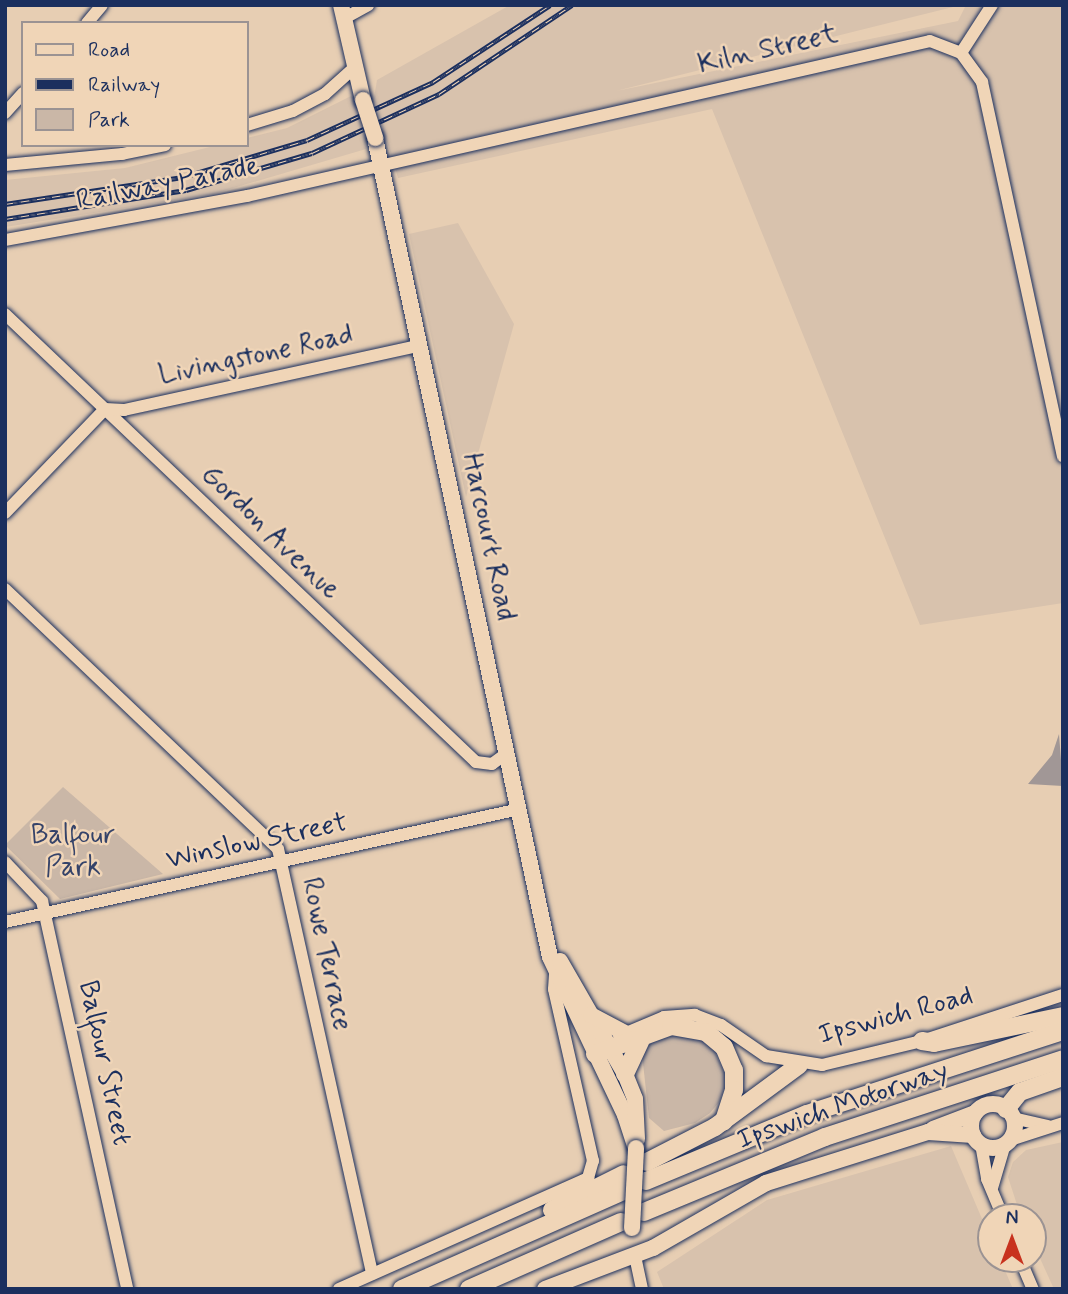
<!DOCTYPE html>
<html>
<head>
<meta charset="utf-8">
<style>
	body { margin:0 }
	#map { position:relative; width:1068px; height:1294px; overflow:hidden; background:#e7ceb3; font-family:Mynerve,sans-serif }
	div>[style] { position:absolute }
	.built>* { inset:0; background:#d8c2ad }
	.green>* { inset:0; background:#cab7a7 }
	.water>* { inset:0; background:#a19796 }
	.roads { filter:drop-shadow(0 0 2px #1b2f5e) drop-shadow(0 0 2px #1b2f5e) }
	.minor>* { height:12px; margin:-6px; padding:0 6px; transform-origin:6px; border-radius:6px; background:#f0d5b7 }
	.major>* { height:16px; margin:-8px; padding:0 8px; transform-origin:8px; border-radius:8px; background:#f0d5b7 }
	.major>.ring { margin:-8px; padding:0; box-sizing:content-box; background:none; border:16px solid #f0d5b7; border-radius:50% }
	.highway>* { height:18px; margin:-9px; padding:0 9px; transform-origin:9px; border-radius:9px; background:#f0d5b7 }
	.rail>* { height:5px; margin-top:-2.5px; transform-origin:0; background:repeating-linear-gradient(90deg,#f0d5b7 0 8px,#1b2f5e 0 16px); box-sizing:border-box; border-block:2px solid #1b2f5e }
	.bridges { filter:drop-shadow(0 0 2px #1b2f5e) drop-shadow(0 0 2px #1b2f5e) }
	.major-bridge>* { height:16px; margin:-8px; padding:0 8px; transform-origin:8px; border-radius:8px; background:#f0d5b7 }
	span { translate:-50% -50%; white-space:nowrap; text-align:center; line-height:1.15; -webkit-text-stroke:5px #f0d5b7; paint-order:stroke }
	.street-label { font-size:28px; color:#1b2f5e }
	.park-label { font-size:28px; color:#354369 }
	.frame { position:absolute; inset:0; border:7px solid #1b2f5e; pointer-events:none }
	.legend { position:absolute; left:21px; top:21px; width:228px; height:126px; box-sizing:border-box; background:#f0d5b7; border:2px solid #9b9393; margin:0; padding:9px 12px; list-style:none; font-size:21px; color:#1b2f5e }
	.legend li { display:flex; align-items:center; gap:14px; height:35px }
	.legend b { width:35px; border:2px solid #9b9393 }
	.north { position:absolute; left:977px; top:1203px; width:70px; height:70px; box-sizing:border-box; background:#f0d5b7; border:2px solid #9b9393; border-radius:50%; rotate:0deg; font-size:19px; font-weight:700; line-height:28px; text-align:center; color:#1b2f5e }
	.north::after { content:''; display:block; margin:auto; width:24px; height:32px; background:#c8321e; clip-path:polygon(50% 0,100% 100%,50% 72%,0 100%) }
</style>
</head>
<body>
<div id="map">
	<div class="built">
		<div style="clip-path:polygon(510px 5px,961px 5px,616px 91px,958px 21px,966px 5px,1063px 5px,1063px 603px,920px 625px,712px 109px,398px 178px,374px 98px,377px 80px)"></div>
		<div style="clip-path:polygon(351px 96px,358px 101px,366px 149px,213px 194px,5px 227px,5px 180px,125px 168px,218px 145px,247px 145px,247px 138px,287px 128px)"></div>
		<div style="clip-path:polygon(458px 223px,514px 324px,466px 497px,409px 234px)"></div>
		<div style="clip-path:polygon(1063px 1142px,1063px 1289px,1054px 1289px,1033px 1243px,1033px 1217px,1021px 1217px,1008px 1177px,1013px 1162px,1026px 1150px)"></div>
		<div style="clip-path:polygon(951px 1146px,991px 1240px,991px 1259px,1000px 1259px,1013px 1289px,664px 1289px,657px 1272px,767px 1200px)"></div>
	</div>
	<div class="green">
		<div style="clip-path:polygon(63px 787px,163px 874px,60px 899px,5px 845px)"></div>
		<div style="clip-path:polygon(673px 1033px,695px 1036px,713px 1048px,727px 1079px,720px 1101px,710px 1113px,695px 1123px,664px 1131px,649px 1118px,642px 1054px,653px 1041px)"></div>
	</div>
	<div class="water">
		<div style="clip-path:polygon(1059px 734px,1063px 786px,1028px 784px,1052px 755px)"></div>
	</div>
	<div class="roads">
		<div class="minor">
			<div style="left:343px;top:19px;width:29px;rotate:-29deg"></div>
			<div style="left:87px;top:23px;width:23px;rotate:-50deg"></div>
			<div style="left:961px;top:53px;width:57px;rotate:-57.1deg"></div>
			<div style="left:5px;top:113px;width:27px;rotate:-48deg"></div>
			<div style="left:247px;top:125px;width:48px;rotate:-16.9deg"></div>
			<div style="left:293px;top:111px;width:36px;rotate:-28deg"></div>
			<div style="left:325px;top:94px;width:39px;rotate:-42deg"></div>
			<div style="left:5px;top:165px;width:118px;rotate:-5.4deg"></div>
			<div style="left:122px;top:154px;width:44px;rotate:-11.8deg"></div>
			<div style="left:5px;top:240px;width:246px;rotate:-10.3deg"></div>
			<div style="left:247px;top:196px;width:700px;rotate:-12.79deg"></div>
			<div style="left:930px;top:41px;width:33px;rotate:21deg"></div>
			<div style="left:961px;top:53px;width:36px;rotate:54deg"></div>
			<div style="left:982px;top:82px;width:383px;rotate:77.8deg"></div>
			<div style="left:5px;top:314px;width:650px;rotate:43.57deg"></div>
			<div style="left:476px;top:762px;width:16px;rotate:7deg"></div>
			<div style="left:492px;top:764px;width:19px;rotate:-36deg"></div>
			<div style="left:5px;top:513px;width:144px;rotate:-46.1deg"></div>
			<div style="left:105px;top:409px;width:19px;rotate:3deg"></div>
			<div style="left:124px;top:410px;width:301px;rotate:-12.3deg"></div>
			<div style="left:5px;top:589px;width:377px;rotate:43.6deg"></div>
			<div style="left:278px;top:849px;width:435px;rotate:77.5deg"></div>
			<div style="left:5px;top:862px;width:54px;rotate:46.5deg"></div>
			<div style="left:42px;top:901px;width:397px;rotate:77.6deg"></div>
			<div style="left:5px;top:922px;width:527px;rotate:-12.38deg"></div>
			<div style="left:619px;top:1036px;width:49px;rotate:-22.9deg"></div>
			<div style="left:664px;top:1017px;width:31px;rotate:-4deg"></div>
			<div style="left:695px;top:1015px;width:28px;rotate:21deg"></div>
			<div style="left:721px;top:1025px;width:55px;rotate:34.6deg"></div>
			<div style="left:766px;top:1056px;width:57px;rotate:9.1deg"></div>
			<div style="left:822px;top:1065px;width:103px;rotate:-13.5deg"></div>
			<div style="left:922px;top:1041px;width:148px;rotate:-18.1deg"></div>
			<div style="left:1013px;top:1118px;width:36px;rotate:13deg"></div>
			<div style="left:1010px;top:1140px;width:56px;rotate:-17.8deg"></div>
			<div style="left:981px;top:1144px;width:36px;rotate:80deg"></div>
			<div style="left:987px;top:1179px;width:41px;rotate:67.2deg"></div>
			<div style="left:992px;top:1188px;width:46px;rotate:-73.5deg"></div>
			<div style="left:635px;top:1256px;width:34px;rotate:78deg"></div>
			<div style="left:1020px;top:1259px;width:33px;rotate:67deg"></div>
			<div style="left:339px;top:1289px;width:273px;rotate:-24deg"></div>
			<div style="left:588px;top:1178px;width:18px;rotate:-74deg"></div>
			<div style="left:593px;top:1161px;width:176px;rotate:-102.8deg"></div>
			<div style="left:554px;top:989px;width:15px;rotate:-86deg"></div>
		</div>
		<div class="major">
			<div style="left:341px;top:5px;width:98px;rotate:77deg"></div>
			<div style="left:375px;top:138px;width:837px;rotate:77.94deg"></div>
			<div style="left:550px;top:957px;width:175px;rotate:64.6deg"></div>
			<div style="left:625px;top:1115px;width:35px;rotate:72deg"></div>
			<div style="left:560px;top:961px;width:130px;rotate:60.1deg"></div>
			<div style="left:625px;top:1074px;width:27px;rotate:68deg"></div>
			<div style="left:635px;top:1099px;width:40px;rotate:87.1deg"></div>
			<div style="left:591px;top:1015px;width:38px;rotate:28deg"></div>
			<div class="ring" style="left:971px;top:1104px;width:28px;height:28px"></div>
			<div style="left:933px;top:1129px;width:45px;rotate:-20.9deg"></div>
			<div style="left:545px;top:1289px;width:116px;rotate:-20.8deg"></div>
			<div style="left:653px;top:1248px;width:130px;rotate:-29.9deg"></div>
			<div style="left:766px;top:1183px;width:170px;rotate:-17.5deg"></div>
			<div style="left:928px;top:1132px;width:45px;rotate:3.8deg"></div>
		</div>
		<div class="highway">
			<div style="left:922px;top:1041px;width:12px;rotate:9deg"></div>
			<div style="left:934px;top:1043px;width:132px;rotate:-11.8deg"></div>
			<div style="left:595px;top:1054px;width:81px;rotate:-20.2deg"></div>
			<div style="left:671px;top:1026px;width:36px;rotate:10deg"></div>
			<div style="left:706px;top:1032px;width:23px;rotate:40deg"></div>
			<div style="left:724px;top:1047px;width:25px;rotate:67deg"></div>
			<div style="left:734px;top:1070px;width:20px;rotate:90deg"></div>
			<div style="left:734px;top:1090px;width:33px;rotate:108deg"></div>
			<div style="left:625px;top:1074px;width:40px;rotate:-65deg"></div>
			<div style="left:1006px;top:1109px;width:22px;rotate:-51deg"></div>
			<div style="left:1020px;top:1092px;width:46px;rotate:-19.2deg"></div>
			<div style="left:647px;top:1162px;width:76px;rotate:-27.2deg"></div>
			<div style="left:715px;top:1127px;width:104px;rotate:-36.4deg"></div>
			<div style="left:646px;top:1181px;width:174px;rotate:-22.6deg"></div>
			<div style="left:807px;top:1114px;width:269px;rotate:-18deg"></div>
			<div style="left:552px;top:1210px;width:80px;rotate:-26.6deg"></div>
			<div style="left:644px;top:1212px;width:196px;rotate:-22.5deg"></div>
			<div style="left:825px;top:1137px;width:250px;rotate:-18.1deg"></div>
			<div style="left:402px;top:1289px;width:242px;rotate:-23.9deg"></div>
			<div style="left:469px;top:1289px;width:166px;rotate:-23.8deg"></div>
		</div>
	</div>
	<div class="rail">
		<div style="left:5px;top:204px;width:180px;rotate:-8.6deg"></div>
		<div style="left:183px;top:177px;width:129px;rotate:-16.6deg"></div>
		<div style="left:307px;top:140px;width:139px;rotate:-24.7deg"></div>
		<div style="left:433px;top:82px;width:140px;rotate:-33.3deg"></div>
		<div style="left:5px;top:219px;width:183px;rotate:-9.1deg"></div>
		<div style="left:186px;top:190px;width:131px;rotate:-16.4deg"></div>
		<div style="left:312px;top:153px;width:140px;rotate:-24.9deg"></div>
		<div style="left:439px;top:94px;width:160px;rotate:-33.8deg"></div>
	</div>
	<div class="bridges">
		<div class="major-bridge">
			<div style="left:363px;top:100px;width:40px;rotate:72deg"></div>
			<div style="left:632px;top:1228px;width:80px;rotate:-87.1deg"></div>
		</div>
	</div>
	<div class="street-label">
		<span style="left:768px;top:50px;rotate:-13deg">Kiln Street</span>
		<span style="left:168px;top:184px;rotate:-11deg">Railway Parade</span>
		<span style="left:256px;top:356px;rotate:-12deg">Livingstone Road</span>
		<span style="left:270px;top:533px;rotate:44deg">Gordon Avenue</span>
		<span style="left:488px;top:537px;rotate:78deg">Harcourt Road</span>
		<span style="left:257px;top:842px;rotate:-12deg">Winslow Street</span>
		<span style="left:326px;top:954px;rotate:78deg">Rowe Terrace</span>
		<span style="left:896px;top:1016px;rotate:-15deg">Ipswich Road</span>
		<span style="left:104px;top:1063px;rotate:78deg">Balfour Street</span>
		<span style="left:843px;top:1106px;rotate:-19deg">Ipswich Motorway</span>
	</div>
	<div class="park-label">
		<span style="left:73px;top:852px">Balfour<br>Park</span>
	</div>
	<div class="frame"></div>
	<ul class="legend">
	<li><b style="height:9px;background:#f0d5b7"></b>Road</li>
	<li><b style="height:9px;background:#1b2f5e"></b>Railway</li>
	<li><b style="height:19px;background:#cab7a7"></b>Park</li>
	</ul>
	<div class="north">N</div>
</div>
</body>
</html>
